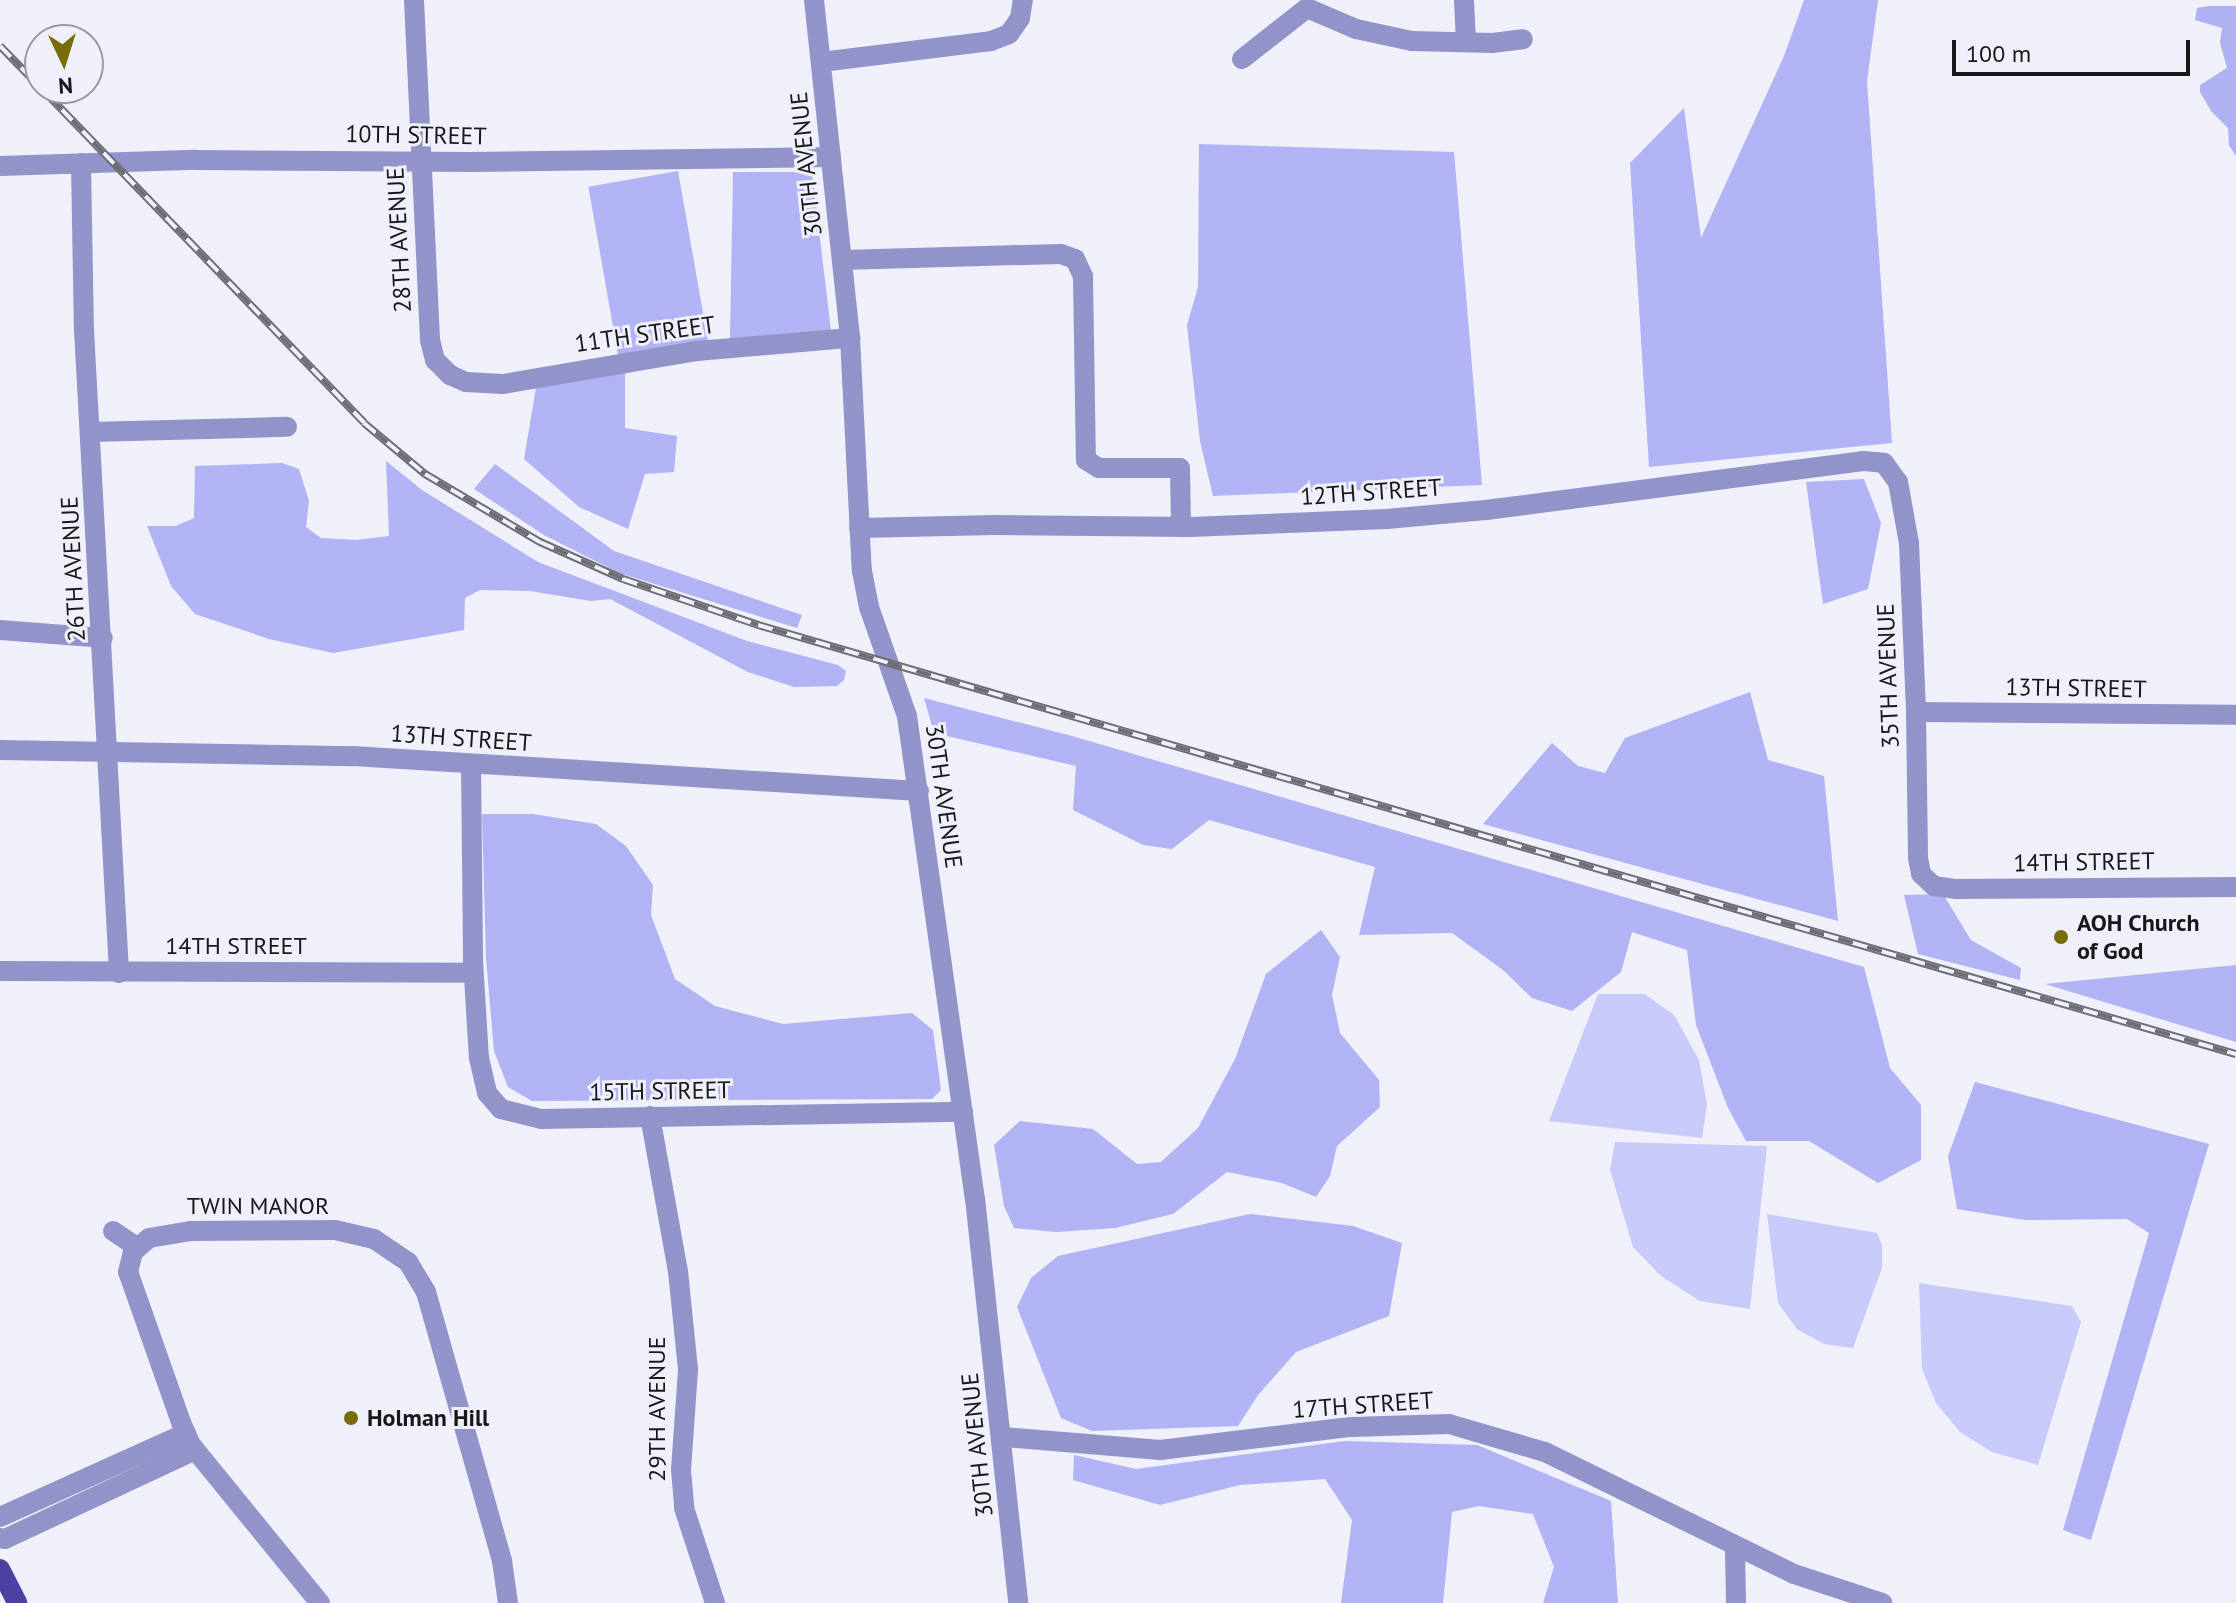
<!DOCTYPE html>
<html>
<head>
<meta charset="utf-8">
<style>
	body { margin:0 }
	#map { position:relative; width:2236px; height:1603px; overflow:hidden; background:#eff0fa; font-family:"PT Sans",sans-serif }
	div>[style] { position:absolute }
	.green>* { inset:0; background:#c8cafa }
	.forest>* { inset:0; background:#b1b3f4; transform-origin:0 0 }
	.water>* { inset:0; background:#b0b1f3 }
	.minor>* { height:20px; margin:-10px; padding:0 10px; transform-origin:10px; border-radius:10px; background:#9293c9 }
	.major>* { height:20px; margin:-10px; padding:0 10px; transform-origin:10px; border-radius:10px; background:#4a41a1 }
	.rail>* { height:8px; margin-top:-4px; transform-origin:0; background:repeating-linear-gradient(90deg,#eff0fa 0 15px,#6d6e74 0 30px); box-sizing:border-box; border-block:2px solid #6d6e74 }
	.dots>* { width:22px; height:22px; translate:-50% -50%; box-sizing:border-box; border:4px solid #eff0fa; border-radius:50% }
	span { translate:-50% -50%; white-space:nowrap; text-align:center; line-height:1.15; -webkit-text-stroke:6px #eff0fa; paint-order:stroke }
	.street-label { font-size:24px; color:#18181b }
	.poi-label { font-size:24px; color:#18181b; font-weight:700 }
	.left { translate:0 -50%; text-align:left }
	.north { position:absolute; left:24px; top:24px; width:80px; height:80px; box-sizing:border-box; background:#eff0fa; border:2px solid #999aa1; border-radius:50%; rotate:176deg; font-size:22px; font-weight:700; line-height:32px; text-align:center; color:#18181b }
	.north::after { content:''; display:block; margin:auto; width:28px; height:36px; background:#776d08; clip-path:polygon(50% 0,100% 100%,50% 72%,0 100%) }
	.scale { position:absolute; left:1952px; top:40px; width:238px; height:36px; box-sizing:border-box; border:4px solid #18181b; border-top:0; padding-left:10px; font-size:24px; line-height:28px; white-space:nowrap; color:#18181b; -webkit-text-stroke:6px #eff0fa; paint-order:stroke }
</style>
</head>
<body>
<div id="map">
	<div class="green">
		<div style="clip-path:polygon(1598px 994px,1645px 994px,1674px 1015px,1699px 1060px,1707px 1105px,1702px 1138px,1549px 1121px)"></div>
		<div style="clip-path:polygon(1615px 1142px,1767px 1146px,1750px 1309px,1700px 1301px,1661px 1276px,1633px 1247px,1610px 1170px)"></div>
		<div style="clip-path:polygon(1767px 1214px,1877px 1233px,1882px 1245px,1882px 1268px,1853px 1348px,1824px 1344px,1797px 1329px,1778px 1303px)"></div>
		<div style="clip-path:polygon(1919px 1283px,2072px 1306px,2081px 1322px,2038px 1465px,1992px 1452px,1960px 1432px,1936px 1403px,1922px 1369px)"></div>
	</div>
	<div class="forest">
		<div style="clip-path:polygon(1804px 0,1878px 0,1867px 81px,1892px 443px,1649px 467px,1630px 163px,1684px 108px,1701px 238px,1784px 56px)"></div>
		<div style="clip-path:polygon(1199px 144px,1454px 152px,1482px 485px,1213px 496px,1200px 441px,1187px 325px,1198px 287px)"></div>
		<div style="left:678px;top:171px;width:173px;height:91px;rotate:80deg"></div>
		<div style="clip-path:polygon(733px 172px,812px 172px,831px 331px,730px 339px)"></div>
		<div style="clip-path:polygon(625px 370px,625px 428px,677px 436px,674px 472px,645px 474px,628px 529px,579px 507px,524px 459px,536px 388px)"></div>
		<div style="clip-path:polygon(386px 461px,422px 490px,538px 562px,747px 641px,838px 665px,846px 671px,844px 680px,837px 686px,794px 687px,748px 672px,610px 599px,591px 601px,530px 591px,480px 590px,465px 598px,464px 630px,333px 653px,269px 639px,195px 614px,171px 586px,147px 526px,176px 526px,194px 518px,195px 466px,282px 463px,299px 469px,309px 501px,306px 527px,321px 538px,356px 540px,389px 536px)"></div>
		<div style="clip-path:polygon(495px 464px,614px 551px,802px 615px,797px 628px,619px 573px,544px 535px,474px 489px)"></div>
		<div style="clip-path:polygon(1864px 479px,1881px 523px,1868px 589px,1823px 604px,1806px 482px)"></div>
		<div style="clip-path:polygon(1750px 692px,1768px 760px,1824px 776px,1838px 921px,1483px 824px,1552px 743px,1578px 766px,1605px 773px,1625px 738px)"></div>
		<div style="clip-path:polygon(924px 698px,1072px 736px,1864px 967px,1890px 1068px,1921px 1105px,1921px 1160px,1878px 1183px,1809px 1141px,1746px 1141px,1728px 1108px,1696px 1025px,1687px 950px,1632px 932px,1621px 972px,1572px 1011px,1532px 998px,1503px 970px,1452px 933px,1359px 935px,1375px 867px,1209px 820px,1172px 849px,1143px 845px,1073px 810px,1076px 766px,934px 733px)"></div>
		<div style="clip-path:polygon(482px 814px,533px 814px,596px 824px,626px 846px,653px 885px,651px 915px,675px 979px,715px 1006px,783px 1024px,912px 1013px,933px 1030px,941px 1090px,932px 1099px,532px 1101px,508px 1087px,494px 1051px,486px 958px)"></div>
		<div style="clip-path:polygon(1943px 894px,1971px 940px,2021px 968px,2020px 980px,1918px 954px,1904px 895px)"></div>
		<div style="clip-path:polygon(1321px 930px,1340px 957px,1332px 995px,1340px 1033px,1379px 1080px,1380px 1107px,1337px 1146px,1330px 1176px,1316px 1197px,1282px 1183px,1227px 1172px,1173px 1214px,1115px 1228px,1056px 1232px,1014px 1228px,1004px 1206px,994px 1145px,1020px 1121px,1093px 1129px,1137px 1164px,1161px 1162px,1198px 1128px,1235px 1059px,1266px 974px)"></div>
		<div style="clip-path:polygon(2236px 965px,2236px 1042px,2045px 984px)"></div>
		<div style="clip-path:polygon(1975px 1082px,2209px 1144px,2091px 1540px,2063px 1530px,2149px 1233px,2127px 1219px,2025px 1220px,1957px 1209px,1948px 1156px)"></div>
		<div style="clip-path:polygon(1250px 1214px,1353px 1226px,1402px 1243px,1389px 1316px,1296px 1352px,1258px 1395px,1238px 1426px,1092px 1431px,1061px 1418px,1017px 1307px,1031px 1278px,1058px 1256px)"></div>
		<div style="clip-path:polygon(1345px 1441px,1477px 1445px,1611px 1501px,1618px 1603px,1543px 1603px,1554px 1567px,1533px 1514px,1479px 1506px,1452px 1512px,1443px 1603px,1341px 1603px,1352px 1520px,1325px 1479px,1240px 1485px,1160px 1505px,1073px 1480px,1074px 1455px,1136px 1469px)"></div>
	</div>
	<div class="water">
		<div style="clip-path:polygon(2209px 6px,2236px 6px,2236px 156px,2229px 145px,2228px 128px,2211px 111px,2200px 92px,2200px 85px,2227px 68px,2220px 43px,2222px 28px,2195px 20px,2197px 8px)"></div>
	</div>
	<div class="minor">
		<div style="left:414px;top:0;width:340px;rotate:87.3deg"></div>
		<div style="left:430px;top:340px;width:21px;rotate:76deg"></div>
		<div style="left:435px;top:360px;width:21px;rotate:45deg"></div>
		<div style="left:450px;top:375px;width:17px;rotate:24deg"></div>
		<div style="left:466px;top:382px;width:37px;rotate:3deg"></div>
		<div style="left:503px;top:384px;width:197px;rotate:-9.7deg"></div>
		<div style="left:697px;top:351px;width:154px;rotate:-4.9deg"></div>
		<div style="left:814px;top:0;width:340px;rotate:83.9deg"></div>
		<div style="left:850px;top:338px;width:233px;rotate:87.1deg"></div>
		<div style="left:862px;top:571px;width:37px;rotate:79deg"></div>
		<div style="left:869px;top:607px;width:115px;rotate:70.8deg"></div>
		<div style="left:907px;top:716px;width:487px;rotate:82deg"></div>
		<div style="left:975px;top:1198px;width:407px;rotate:83.9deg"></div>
		<div style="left:1464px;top:0;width:42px;rotate:87.3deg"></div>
		<div style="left:1242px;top:59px;width:83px;rotate:-38.1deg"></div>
		<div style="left:1307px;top:8px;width:53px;rotate:23.2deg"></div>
		<div style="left:1356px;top:29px;width:57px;rotate:12.1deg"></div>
		<div style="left:1412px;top:41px;width:80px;rotate:1.4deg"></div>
		<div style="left:1492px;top:43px;width:31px;rotate:-7deg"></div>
		<div style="left:821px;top:62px;width:171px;rotate:-7deg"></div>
		<div style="left:991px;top:41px;width:19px;rotate:-21deg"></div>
		<div style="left:1009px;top:34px;width:19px;rotate:-55deg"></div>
		<div style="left:1020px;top:18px;width:18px;rotate:-81deg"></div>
		<div style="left:81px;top:163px;width:167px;rotate:89deg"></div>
		<div style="left:84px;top:330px;width:644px;rotate:86.88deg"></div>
		<div style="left:0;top:166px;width:196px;rotate:-1.8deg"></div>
		<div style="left:196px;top:160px;width:274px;rotate:0.4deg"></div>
		<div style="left:470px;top:162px;width:361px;rotate:-0.8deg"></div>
		<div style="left:842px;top:260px;width:219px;rotate:-1.6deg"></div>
		<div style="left:1061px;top:254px;width:15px;rotate:20deg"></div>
		<div style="left:1075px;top:259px;width:19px;rotate:65deg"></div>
		<div style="left:1083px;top:276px;width:184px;rotate:89.1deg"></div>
		<div style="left:1086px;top:460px;width:15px;rotate:32deg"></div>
		<div style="left:1099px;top:468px;width:81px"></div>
		<div style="left:1180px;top:468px;width:59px;rotate:89deg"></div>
		<div style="left:91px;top:432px;width:196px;rotate:-1.5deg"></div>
		<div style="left:859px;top:528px;width:136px;rotate:-1.3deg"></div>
		<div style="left:995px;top:525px;width:195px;rotate:0.6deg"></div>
		<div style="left:1190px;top:527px;width:197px;rotate:-2.3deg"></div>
		<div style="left:1387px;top:519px;width:99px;rotate:-5.2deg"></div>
		<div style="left:1486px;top:510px;width:380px;rotate:-7.4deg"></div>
		<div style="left:1863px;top:461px;width:21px;rotate:5deg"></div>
		<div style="left:1884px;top:463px;width:24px;rotate:54deg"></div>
		<div style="left:1898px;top:482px;width:62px;rotate:79.8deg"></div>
		<div style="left:1909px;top:543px;width:169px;rotate:87.6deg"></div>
		<div style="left:1916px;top:712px;width:146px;rotate:89.2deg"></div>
		<div style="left:1918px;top:858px;width:16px;rotate:79deg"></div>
		<div style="left:1921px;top:874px;width:18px;rotate:43deg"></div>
		<div style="left:1934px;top:886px;width:21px;rotate:8deg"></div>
		<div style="left:1955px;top:889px;width:281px;rotate:-0.4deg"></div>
		<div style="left:0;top:630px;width:103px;rotate:4.4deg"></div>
		<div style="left:1916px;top:712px;width:320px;rotate:0.5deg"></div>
		<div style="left:0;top:750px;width:353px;rotate:1deg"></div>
		<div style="left:353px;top:756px;width:567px;rotate:3.54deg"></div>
		<div style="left:471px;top:764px;width:197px;rotate:89.4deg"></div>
		<div style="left:473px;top:961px;width:97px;rotate:86.5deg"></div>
		<div style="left:479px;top:1058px;width:36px;rotate:77deg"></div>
		<div style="left:487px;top:1093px;width:21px;rotate:49deg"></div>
		<div style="left:501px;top:1109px;width:41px;rotate:14deg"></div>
		<div style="left:541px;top:1119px;width:422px;rotate:-1deg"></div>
		<div style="left:0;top:971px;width:473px;rotate:0.2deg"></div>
		<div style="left:650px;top:1116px;width:158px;rotate:79.8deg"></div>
		<div style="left:678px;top:1271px;width:100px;rotate:84.2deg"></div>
		<div style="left:688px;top:1370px;width:100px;rotate:94deg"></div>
		<div style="left:681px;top:1470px;width:38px;rotate:85deg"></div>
		<div style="left:684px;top:1508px;width:100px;rotate:71.9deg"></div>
		<div style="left:113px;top:1231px;width:30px;rotate:34deg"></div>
		<div style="left:1003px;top:1437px;width:158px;rotate:4.7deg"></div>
		<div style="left:1160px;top:1450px;width:192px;rotate:-6.9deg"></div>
		<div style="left:1351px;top:1427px;width:98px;rotate:-1.8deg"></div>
		<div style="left:1449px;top:1424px;width:100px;rotate:16.3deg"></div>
		<div style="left:1545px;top:1452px;width:277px;rotate:26.1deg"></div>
		<div style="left:1794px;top:1574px;width:93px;rotate:18.2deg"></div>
		<div style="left:0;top:1517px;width:204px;rotate:-24.3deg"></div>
		<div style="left:0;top:1538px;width:5px;rotate:11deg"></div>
		<div style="left:5px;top:1539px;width:210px;rotate:-25.1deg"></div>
		<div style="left:1735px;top:1548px;width:55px;rotate:89deg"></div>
		<div style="left:320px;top:1603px;width:204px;rotate:-129.2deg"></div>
		<div style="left:191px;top:1445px;width:22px;rotate:-114deg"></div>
		<div style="left:182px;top:1425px;width:162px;rotate:-109.4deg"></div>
		<div style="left:128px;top:1272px;width:21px;rotate:-76deg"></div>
		<div style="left:133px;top:1252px;width:21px;rotate:-41deg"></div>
		<div style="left:149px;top:1238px;width:43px;rotate:-9.5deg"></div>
		<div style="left:191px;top:1231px;width:144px;rotate:-0.4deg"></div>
		<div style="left:335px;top:1230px;width:40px;rotate:13deg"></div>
		<div style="left:374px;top:1239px;width:41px;rotate:34.1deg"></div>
		<div style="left:408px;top:1262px;width:35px;rotate:59deg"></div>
		<div style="left:426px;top:1292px;width:280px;rotate:74.2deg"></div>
		<div style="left:502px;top:1561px;width:42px;rotate:81.9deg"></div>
	</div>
	<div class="major">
		<div style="left:0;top:1569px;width:38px;rotate:63deg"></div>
	</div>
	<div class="rail">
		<div style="left:0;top:46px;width:57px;rotate:45.7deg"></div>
		<div style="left:41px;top:88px;width:465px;rotate:46deg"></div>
		<div style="left:364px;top:423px;width:80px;rotate:39.9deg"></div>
		<div style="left:425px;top:474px;width:134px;rotate:30.6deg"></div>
		<div style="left:540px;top:542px;width:91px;rotate:24deg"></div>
		<div style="left:623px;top:579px;width:143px;rotate:18.8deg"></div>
		<div style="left:758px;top:625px;width:1539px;rotate:16.19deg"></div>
	</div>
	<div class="dots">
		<div style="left:2061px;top:937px;background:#776d08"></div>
		<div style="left:351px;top:1418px;background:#776d08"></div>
	</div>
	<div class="street-label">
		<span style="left:416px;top:135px;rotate:1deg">10TH STREET</span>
		<span style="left:806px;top:164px;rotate:-96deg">30TH AVENUE</span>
		<span style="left:399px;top:240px;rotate:-93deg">28TH AVENUE</span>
		<span style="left:645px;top:334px;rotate:-8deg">11TH STREET</span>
		<span style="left:1371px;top:492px;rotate:-4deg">12TH STREET</span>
		<span style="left:73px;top:569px;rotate:-93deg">26TH AVENUE</span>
		<span style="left:1888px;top:676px;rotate:-92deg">35TH AVENUE</span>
		<span style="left:2076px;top:688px;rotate:1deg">13TH STREET</span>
		<span style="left:461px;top:738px;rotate:4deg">13TH STREET</span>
		<span style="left:944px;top:796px;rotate:82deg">30TH AVENUE</span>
		<span style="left:2084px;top:862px;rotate:-1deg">14TH STREET</span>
		<span style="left:236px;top:946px">14TH STREET</span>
		<span style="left:660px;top:1091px;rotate:-1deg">15TH STREET</span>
		<span style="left:258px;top:1206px">TWIN MANOR</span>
		<span style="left:1363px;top:1405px;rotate:-4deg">17TH STREET</span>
		<span style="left:657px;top:1409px;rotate:-90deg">29TH AVENUE</span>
		<span style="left:977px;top:1445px;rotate:-96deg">30TH AVENUE</span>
	</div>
	<div class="poi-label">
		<span class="left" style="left:2077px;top:937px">AOH Church<br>of God</span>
		<span class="left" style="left:367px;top:1418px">Holman Hill</span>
	</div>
	<div class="north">N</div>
	<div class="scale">100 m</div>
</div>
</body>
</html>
